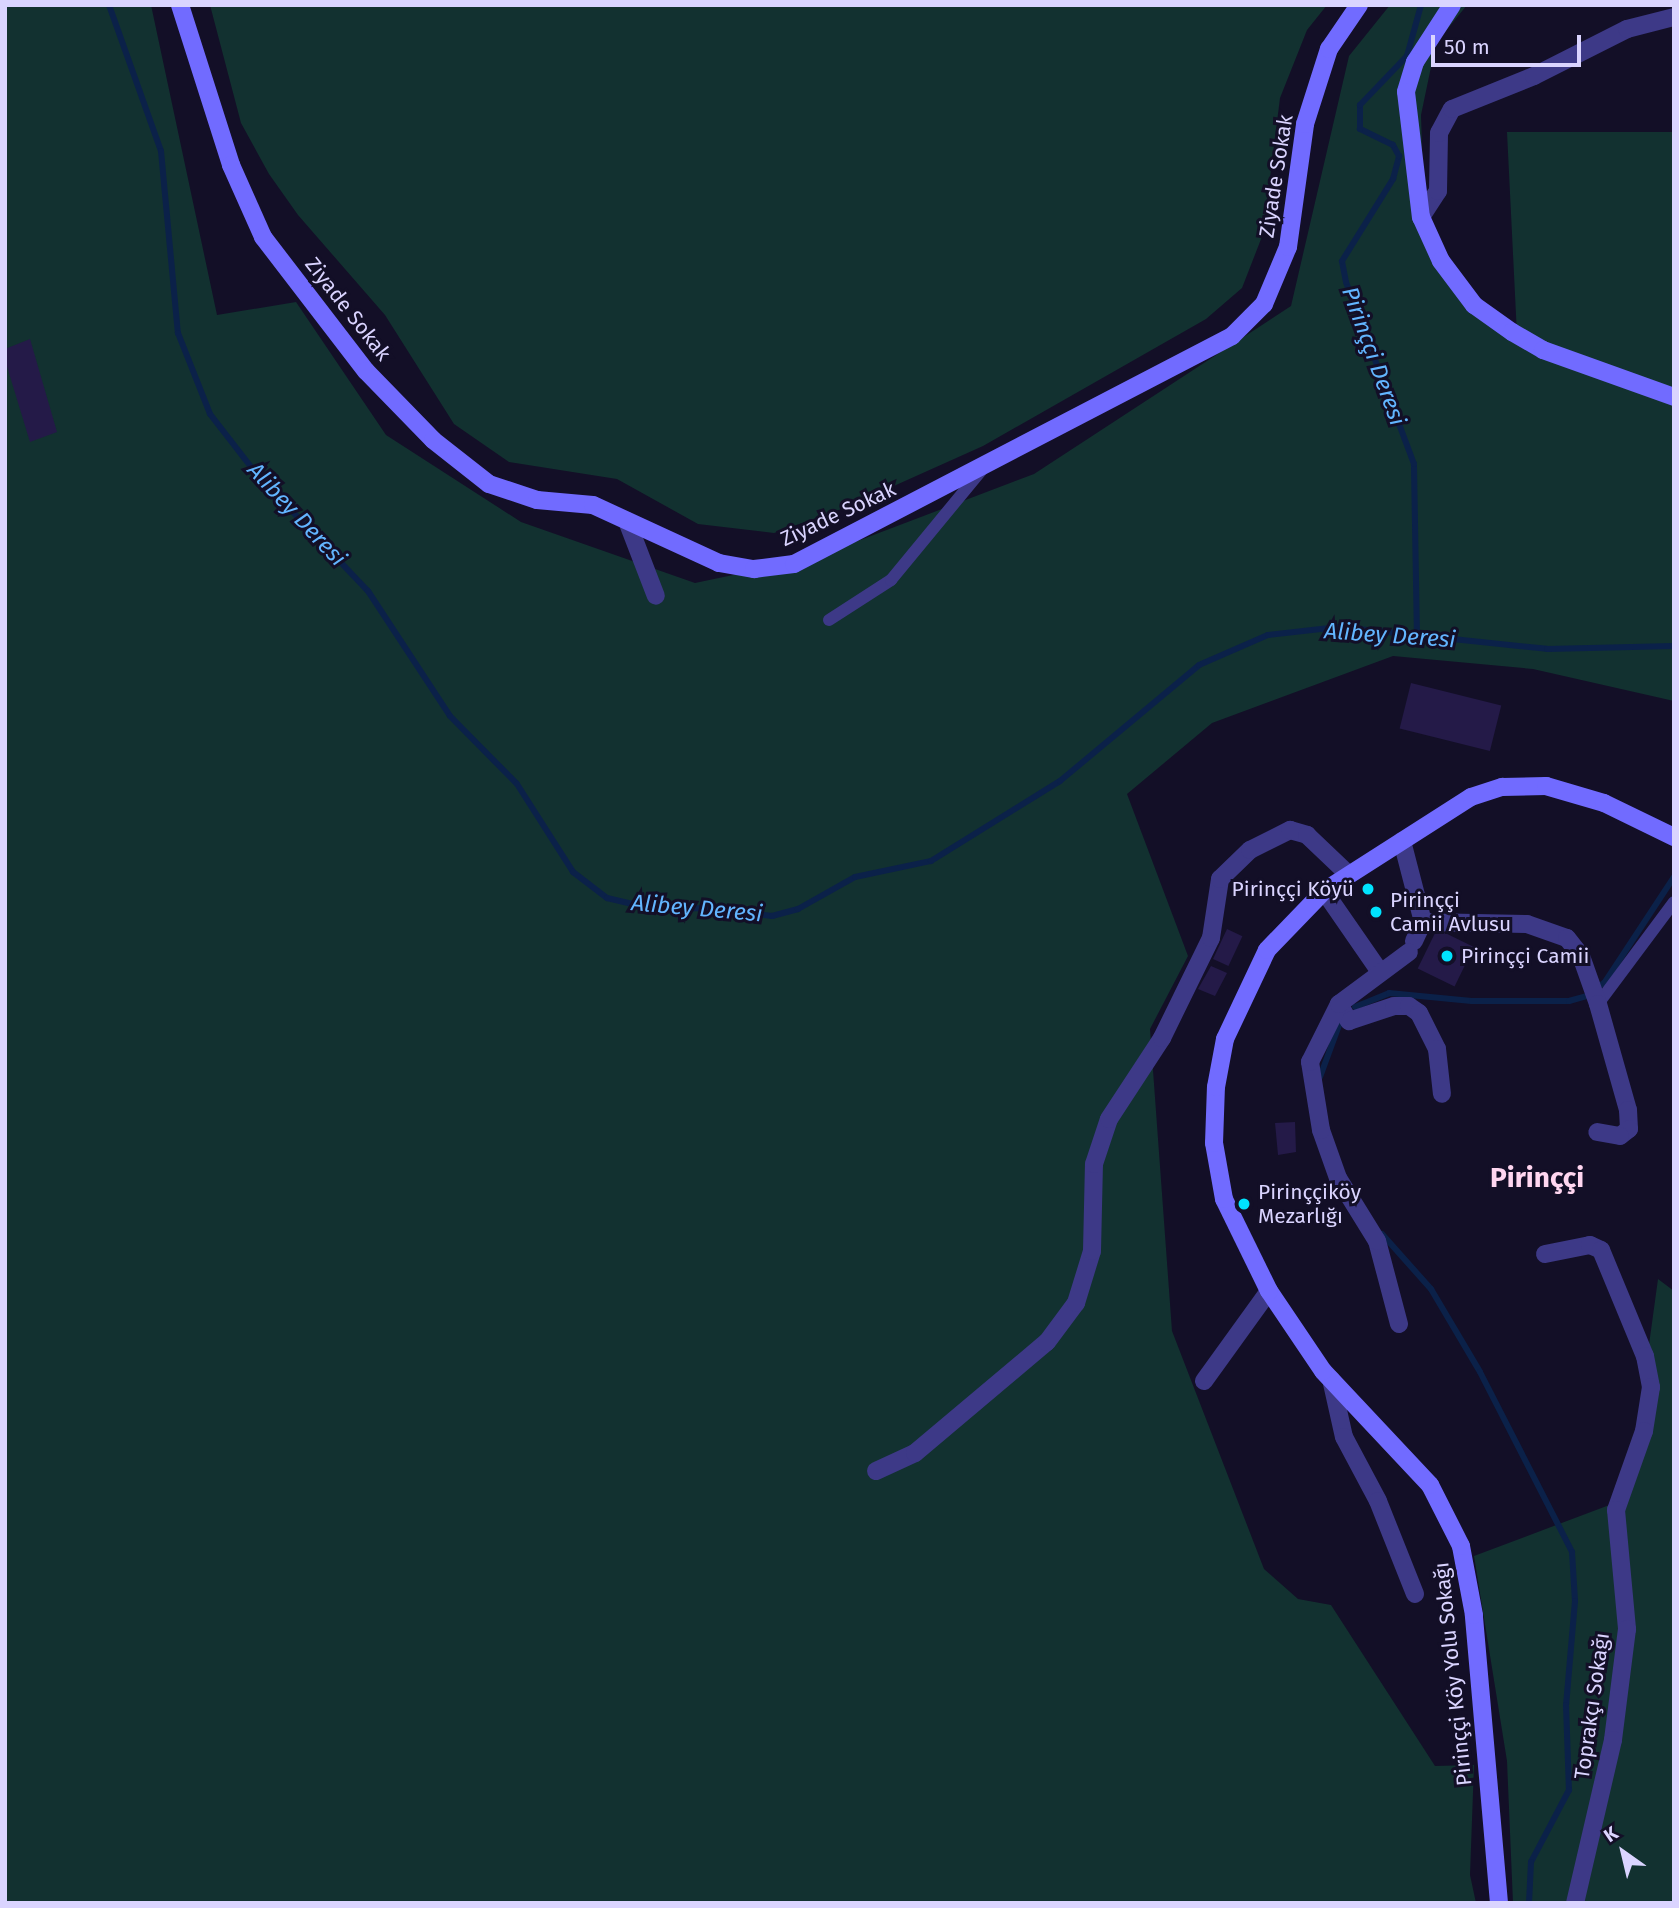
<!DOCTYPE html>
<html>
<head>
<meta charset="utf-8">
<style>
	body { margin:0 }
	#map { position:relative; width:1679px; height:1908px; overflow:hidden; background:#130f27; font-family:"Fira Sans",sans-serif }
	div>[style] { position:absolute }
	.green>* { inset:0; background:#123130 }
	.stream>* { height:6px; margin:-3px; padding:0 3px; transform-origin:3px; border-radius:3px; background:#0b2149 }
	.building>* { inset:0; background:#241a48; transform-origin:0 0 }
	.lane>* { height:12px; margin:-6px; padding:0 6px; transform-origin:6px; border-radius:6px; background:#3d3987 }
	.street>* { height:18px; margin:-9px; padding:0 9px; transform-origin:9px; border-radius:9px; background:#3d3987 }
	.secondary>* { height:18px; margin:-9px; padding:0 9px; transform-origin:9px; border-radius:9px; background:#716bff }
	.dots>* { width:19px; height:19px; translate:-50% -50%; box-sizing:border-box; border:4px solid #130f27; border-radius:50% }
	span { translate:-50% -50%; white-space:nowrap; text-align:center; line-height:1.15; -webkit-text-stroke:6px #130f27; paint-order:stroke }
	.street-label { font-size:21px; color:#dad4ff }
	.poi-label { font-size:21px; color:#dad4ff }
	.right { translate:-100% -50%; text-align:right }
	.left { translate:0 -50%; text-align:left }
	.water-label { font-size:23px; color:#62b5ff; font-style:italic }
	.district-label { font-size:28px; color:#ffd6f0; font-weight:700 }
	.frame { position:absolute; inset:0; border:7px solid #dad4ff; pointer-events:none }
	.north { position:absolute; left:1588px; top:1817px; width:70px; height:70px; -webkit-text-stroke:5px #130f27; paint-order:stroke; rotate:326deg; font-size:19px; font-weight:700; line-height:28px; text-align:center; color:#dad4ff }
	.north::after { content:''; display:block; margin:auto; width:24px; height:32px; background:#dad4ff; clip-path:polygon(50% 0,100% 100%,50% 72%,0 100%) }
	.scale { position:absolute; left:1431px; top:35px; width:150px; height:32px; box-sizing:border-box; border:4px solid #dad4ff; border-top:0; padding-left:9px; font-size:21px; line-height:24px; white-space:nowrap; color:#dad4ff; -webkit-text-stroke:5px #130f27; paint-order:stroke }
</style>
</head>
<body>
<div id="map">
	<div class="green">
		<div style="clip-path:polygon(5px 5px,151px 5px,217px 315px,296px 302px,386px 435px,521px 522px,695px 583px,813px 558px,1034px 474px,1291px 306px,1349px 56px,1390px 5px,1467px 5px,1436px 43px,1421px 115px,1424px 211px,1463px 288px,1517px 335px,1507px 132px,1674px 132px,1674px 701px,1533px 669px,1393px 656px,1212px 723px,1127px 794px,1188px 956px,1150px 1029px,1172px 1331px,1264px 1569px,1298px 1599px,1331px 1605px,1435px 1766px,1474px 1765px,1470px 1875px,1476px 1903px,5px 1903px)"></div>
		<div style="clip-path:polygon(210px 5px,1327px 5px,1307px 30px,1280px 98px,1263px 234px,1242px 288px,1206px 319px,983px 446px,847px 507px,774px 533px,698px 524px,617px 479px,509px 462px,454px 424px,385px 315px,298px 215px,269px 174px,241px 123px)"></div>
		<div style="clip-path:polygon(1658px 1279px,1674px 1291px,1674px 1903px,1513px 1903px,1507px 1761px,1474px 1556px,1628px 1498px)"></div>
	</div>
	<div class="stream">
		<div style="left:109px;top:5px;width:155px;rotate:70.4deg"></div>
		<div style="left:161px;top:151px;width:183px;rotate:84.7deg"></div>
		<div style="left:178px;top:333px;width:87px;rotate:68.4deg"></div>
		<div style="left:210px;top:414px;width:73px;rotate:52.2deg"></div>
		<div style="left:255px;top:472px;width:164px;rotate:46.5deg"></div>
		<div style="left:368px;top:591px;width:149px;rotate:56.7deg"></div>
		<div style="left:450px;top:716px;width:95px;rotate:45.4deg"></div>
		<div style="left:517px;top:784px;width:104px;rotate:57.5deg"></div>
		<div style="left:573px;top:872px;width:43px;rotate:37.4deg"></div>
		<div style="left:607px;top:898px;width:48px;rotate:13.2deg"></div>
		<div style="left:654px;top:909px;width:58px;rotate:-1deg"></div>
		<div style="left:712px;top:908px;width:61px;rotate:7.6deg"></div>
		<div style="left:772px;top:916px;width:27px;rotate:-15deg"></div>
		<div style="left:798px;top:909px;width:65px;rotate:-29.3deg"></div>
		<div style="left:855px;top:877px;width:78px;rotate:-11.9deg"></div>
		<div style="left:931px;top:861px;width:152px;rotate:-31.8deg"></div>
		<div style="left:1060px;top:781px;width:181px;rotate:-39.8deg"></div>
		<div style="left:1199px;top:665px;width:75px;rotate:-23.5deg"></div>
		<div style="left:1268px;top:635px;width:71px;rotate:-6.4deg"></div>
		<div style="left:1339px;top:627px;width:209px;rotate:6deg"></div>
		<div style="left:1547px;top:649px;width:127px;rotate:-1.4deg"></div>
		<div style="left:1417px;top:638px;width:174px;rotate:-91deg"></div>
		<div style="left:1414px;top:464px;width:194px;rotate:-110.5deg"></div>
		<div style="left:1346px;top:282px;width:21px;rotate:-101deg"></div>
		<div style="left:1342px;top:261px;width:97px;rotate:-58.1deg"></div>
		<div style="left:1393px;top:179px;width:24px;rotate:-75deg"></div>
		<div style="left:1399px;top:156px;width:13px;rotate:-119deg"></div>
		<div style="left:1393px;top:145px;width:37px;rotate:-154deg"></div>
		<div style="left:1360px;top:129px;width:24px;rotate:-90deg"></div>
		<div style="left:1360px;top:105px;width:68px;rotate:-46.2deg"></div>
		<div style="left:1407px;top:56px;width:53px;rotate:-74.6deg"></div>
		<div style="left:1355px;top:1007px;width:37px;rotate:-22deg"></div>
		<div style="left:1389px;top:993px;width:83px;rotate:5.5deg"></div>
		<div style="left:1472px;top:1001px;width:97px"></div>
		<div style="left:1569px;top:1001px;width:19px;rotate:-16deg"></div>
		<div style="left:1587px;top:996px;width:23px;rotate:-38deg"></div>
		<div style="left:1605px;top:982px;width:126px;rotate:-56.7deg"></div>
		<div style="left:1320px;top:1077px;width:55px;rotate:-69.9deg"></div>
		<div style="left:1382px;top:1234px;width:74px;rotate:48.3deg"></div>
		<div style="left:1431px;top:1289px;width:96px;rotate:59.4deg"></div>
		<div style="left:1480px;top:1372px;width:202px;rotate:62.9deg"></div>
		<div style="left:1572px;top:1552px;width:49px;rotate:86.5deg"></div>
		<div style="left:1575px;top:1601px;width:104px;rotate:94.9deg"></div>
		<div style="left:1566px;top:1705px;width:85px;rotate:88deg"></div>
		<div style="left:1569px;top:1790px;width:81px;rotate:117.8deg"></div>
		<div style="left:1531px;top:1862px;width:41px;rotate:92.8deg"></div>
	</div>
	<div class="building">
		<div style="clip-path:polygon(30px 339px,57px 432px,30px 442px,5px 360px,5px 349px)"></div>
		<div style="left:1411px;top:683px;width:93px;height:47px;rotate:14deg"></div>
		<div style="left:1227px;top:929px;width:17px;height:33px;rotate:25deg"></div>
		<div style="left:1437px;top:929px;width:41px;height:44px;rotate:26deg"></div>
		<div style="clip-path:polygon(1211px 966px,1227px 973px,1215px 996px,1198px 989px)"></div>
		<div style="clip-path:polygon(1295px 1122px,1296px 1152px,1278px 1155px,1275px 1123px)"></div>
	</div>
	<div class="lane">
		<div style="left:829px;top:620px;width:74px;rotate:-32.8deg"></div>
		<div style="left:891px;top:580px;width:146px;rotate:-50.5deg"></div>
		<div style="left:1598px;top:1004px;width:127px;rotate:-53.3deg"></div>
	</div>
	<div class="street">
		<div style="left:1421px;top:217px;width:31px;rotate:-57deg"></div>
		<div style="left:1438px;top:191px;width:58px;rotate:-89deg"></div>
		<div style="left:1439px;top:133px;width:27px;rotate:-62deg"></div>
		<div style="left:1452px;top:109px;width:88px;rotate:-21.9deg"></div>
		<div style="left:1534px;top:76px;width:104px;rotate:-26.8deg"></div>
		<div style="left:1627px;top:29px;width:49px;rotate:-14.3deg"></div>
		<div style="left:627px;top:521px;width:80px;rotate:68.9deg"></div>
		<div style="left:1402px;top:841px;width:84px;rotate:75.5deg"></div>
		<div style="left:1324px;top:891px;width:98px;rotate:55.3deg"></div>
		<div style="left:1423px;top:922px;width:104px;rotate:1.1deg"></div>
		<div style="left:1527px;top:924px;width:42px;rotate:19.3deg"></div>
		<div style="left:1567px;top:938px;width:23px;rotate:52deg"></div>
		<div style="left:1581px;top:956px;width:51px;rotate:70.5deg"></div>
		<div style="left:1598px;top:1004px;width:110px;rotate:74.2deg"></div>
		<div style="left:1628px;top:1110px;width:19px;rotate:87deg"></div>
		<div style="left:1629px;top:1129px;width:11px;rotate:142deg"></div>
		<div style="left:1620px;top:1136px;width:23px;rotate:-170deg"></div>
		<div style="left:1414px;top:941px;width:21px;rotate:-65deg"></div>
		<div style="left:1339px;top:1004px;width:20px;rotate:60deg"></div>
		<div style="left:1349px;top:1021px;width:47px;rotate:-18.4deg"></div>
		<div style="left:1394px;top:1006px;width:15px"></div>
		<div style="left:1409px;top:1006px;width:12px;rotate:35deg"></div>
		<div style="left:1419px;top:1013px;width:40px;rotate:63.4deg"></div>
		<div style="left:1437px;top:1049px;width:45px;rotate:83.7deg"></div>
		<div style="left:1545px;top:1254px;width:46px;rotate:-11.3deg"></div>
		<div style="left:1590px;top:1245px;width:12px;rotate:24deg"></div>
		<div style="left:1601px;top:1250px;width:115px;rotate:67.5deg"></div>
		<div style="left:1645px;top:1356px;width:32px;rotate:79deg"></div>
		<div style="left:1651px;top:1387px;width:45px;rotate:99deg"></div>
		<div style="left:1644px;top:1431px;width:84px;rotate:109.5deg"></div>
		<div style="left:1616px;top:1510px;width:120px;rotate:84.7deg"></div>
		<div style="left:1627px;top:1629px;width:112px;rotate:97.2deg"></div>
		<div style="left:1613px;top:1740px;width:167px;rotate:103.1deg"></div>
		<div style="left:1399px;top:1324px;width:86px;rotate:-104.8deg"></div>
		<div style="left:1377px;top:1241px;width:74px;rotate:-121.8deg"></div>
		<div style="left:1338px;top:1178px;width:51px;rotate:-109.5deg"></div>
		<div style="left:1321px;top:1130px;width:69px;rotate:-99.2deg"></div>
		<div style="left:1310px;top:1062px;width:65px;rotate:-63.4deg"></div>
		<div style="left:1339px;top:1004px;width:87px;rotate:-36.6deg"></div>
		<div style="left:1331px;top:1379px;width:59px;rotate:77.4deg"></div>
		<div style="left:1344px;top:1437px;width:72px;rotate:62deg"></div>
		<div style="left:1378px;top:1501px;width:100px;rotate:68.3deg"></div>
		<div style="left:1204px;top:1381px;width:111px;rotate:-54.2deg"></div>
		<div style="left:876px;top:1471px;width:43px;rotate:-24.8deg"></div>
		<div style="left:915px;top:1453px;width:172px;rotate:-40.1deg"></div>
		<div style="left:1047px;top:1342px;width:49px;rotate:-53.4deg"></div>
		<div style="left:1076px;top:1303px;width:54px;rotate:-72.9deg"></div>
		<div style="left:1092px;top:1251px;width:87px;rotate:-88.7deg"></div>
		<div style="left:1094px;top:1164px;width:47px;rotate:-71.6deg"></div>
		<div style="left:1109px;top:1119px;width:97px;rotate:-56.8deg"></div>
		<div style="left:1162px;top:1038px;width:111px;rotate:-63.9deg"></div>
		<div style="left:1211px;top:938px;width:60px;rotate:-81.3deg"></div>
		<div style="left:1220px;top:879px;width:42px;rotate:-44deg"></div>
		<div style="left:1250px;top:850px;width:45px;rotate:-26.6deg"></div>
		<div style="left:1290px;top:830px;width:18px;rotate:16deg"></div>
		<div style="left:1307px;top:835px;width:57px;rotate:43.6deg"></div>
	</div>
	<div class="secondary">
		<div style="left:180px;top:5px;width:168px;rotate:72.3deg"></div>
		<div style="left:231px;top:165px;width:79px;rotate:66deg"></div>
		<div style="left:263px;top:237px;width:169px;rotate:52.5deg"></div>
		<div style="left:366px;top:371px;width:96px;rotate:45.8deg"></div>
		<div style="left:433px;top:440px;width:71px;rotate:38.2deg"></div>
		<div style="left:489px;top:484px;width:51px;rotate:18.4deg"></div>
		<div style="left:537px;top:500px;width:56px;rotate:5.1deg"></div>
		<div style="left:593px;top:505px;width:139px;rotate:24.7deg"></div>
		<div style="left:719px;top:563px;width:36px;rotate:10deg"></div>
		<div style="left:754px;top:569px;width:40px;rotate:-7.1deg"></div>
		<div style="left:794px;top:564px;width:494px;rotate:-27.5deg"></div>
		<div style="left:1232px;top:336px;width:45px;rotate:-45deg"></div>
		<div style="left:1264px;top:304px;width:62px;rotate:-67.2deg"></div>
		<div style="left:1288px;top:247px;width:124px;rotate:-82.1deg"></div>
		<div style="left:1305px;top:124px;width:79px;rotate:-72.3deg"></div>
		<div style="left:1329px;top:49px;width:53px;rotate:-55.7deg"></div>
		<div style="left:1452px;top:5px;width:68px;rotate:123deg"></div>
		<div style="left:1415px;top:62px;width:31px;rotate:107deg"></div>
		<div style="left:1406px;top:92px;width:126px;rotate:83.2deg"></div>
		<div style="left:1421px;top:217px;width:48px;rotate:65.6deg"></div>
		<div style="left:1441px;top:261px;width:55px;rotate:53.1deg"></div>
		<div style="left:1474px;top:305px;width:47px;rotate:35.4deg"></div>
		<div style="left:1512px;top:332px;width:36px;rotate:30deg"></div>
		<div style="left:1543px;top:350px;width:139px;rotate:19.7deg"></div>
		<div style="left:1499px;top:1903px;width:289px;rotate:-95deg"></div>
		<div style="left:1474px;top:1615px;width:70px;rotate:-100.7deg"></div>
		<div style="left:1461px;top:1546px;width:68px;rotate:-116.9deg"></div>
		<div style="left:1430px;top:1485px;width:156px;rotate:-133.2deg"></div>
		<div style="left:1323px;top:1371px;width:97px;rotate:-124deg"></div>
		<div style="left:1269px;top:1291px;width:102px;rotate:-116.1deg"></div>
		<div style="left:1224px;top:1199px;width:57px;rotate:-100.1deg"></div>
		<div style="left:1214px;top:1143px;width:56px;rotate:-88deg"></div>
		<div style="left:1216px;top:1087px;width:49px;rotate:-79.4deg"></div>
		<div style="left:1225px;top:1039px;width:98px;rotate:-64.7deg"></div>
		<div style="left:1267px;top:950px;width:82px;rotate:-46deg"></div>
		<div style="left:1324px;top:891px;width:174px;rotate:-32.6deg"></div>
		<div style="left:1471px;top:797px;width:33px;rotate:-18deg"></div>
		<div style="left:1502px;top:787px;width:44px;rotate:-1.3deg"></div>
		<div style="left:1546px;top:786px;width:60px;rotate:16.3deg"></div>
		<div style="left:1604px;top:803px;width:78px;rotate:25.9deg"></div>
	</div>
	<div class="dots">
		<div style="left:1368px;top:889px;background:#00e3ff"></div>
		<div style="left:1376px;top:912px;background:#00e3ff"></div>
		<div style="left:1447px;top:956px;background:#00e3ff"></div>
		<div style="left:1244px;top:1204px;background:#00e3ff"></div>
	</div>
	<div class="street-label">
		<span style="left:1276px;top:176px;rotate:-81deg">Ziyade Sokak</span>
		<span style="left:348px;top:309px;rotate:52deg">Ziyade Sokak</span>
		<span style="left:838px;top:514px;rotate:-25deg">Ziyade Sokak</span>
		<span style="left:1453px;top:1674px;rotate:-96deg">Pirinççi Köy Yolu Sokağı</span>
		<span style="left:1592px;top:1706px;rotate:-82deg">Toprakçı Sokağı</span>
	</div>
	<div class="poi-label">
		<span class="right" style="left:1354px;top:889px">Pirinççi Köyü</span>
		<span class="left" style="left:1390px;top:912px">Pirinççi<br>Camii Avlusu</span>
		<span class="left" style="left:1461px;top:956px">Pirinççi Camii</span>
		<span class="left" style="left:1258px;top:1204px">Pirinççiköy<br>Mezarlığı</span>
	</div>
	<div class="water-label">
		<span style="left:1374px;top:356px;rotate:70deg">Pirinççi Deresi</span>
		<span style="left:297px;top:514px;rotate:47deg">Alibey Deresi</span>
		<span style="left:1390px;top:635px;rotate:4deg">Alibey Deresi</span>
		<span style="left:697px;top:908px;rotate:5deg">Alibey Deresi</span>
	</div>
	<div class="district-label">
		<span style="left:1537px;top:1178px">Pirinççi</span>
	</div>
	<div class="frame"></div>
	<div class="north">K</div>
	<div class="scale">50 m</div>
</div>
</body>
</html>
